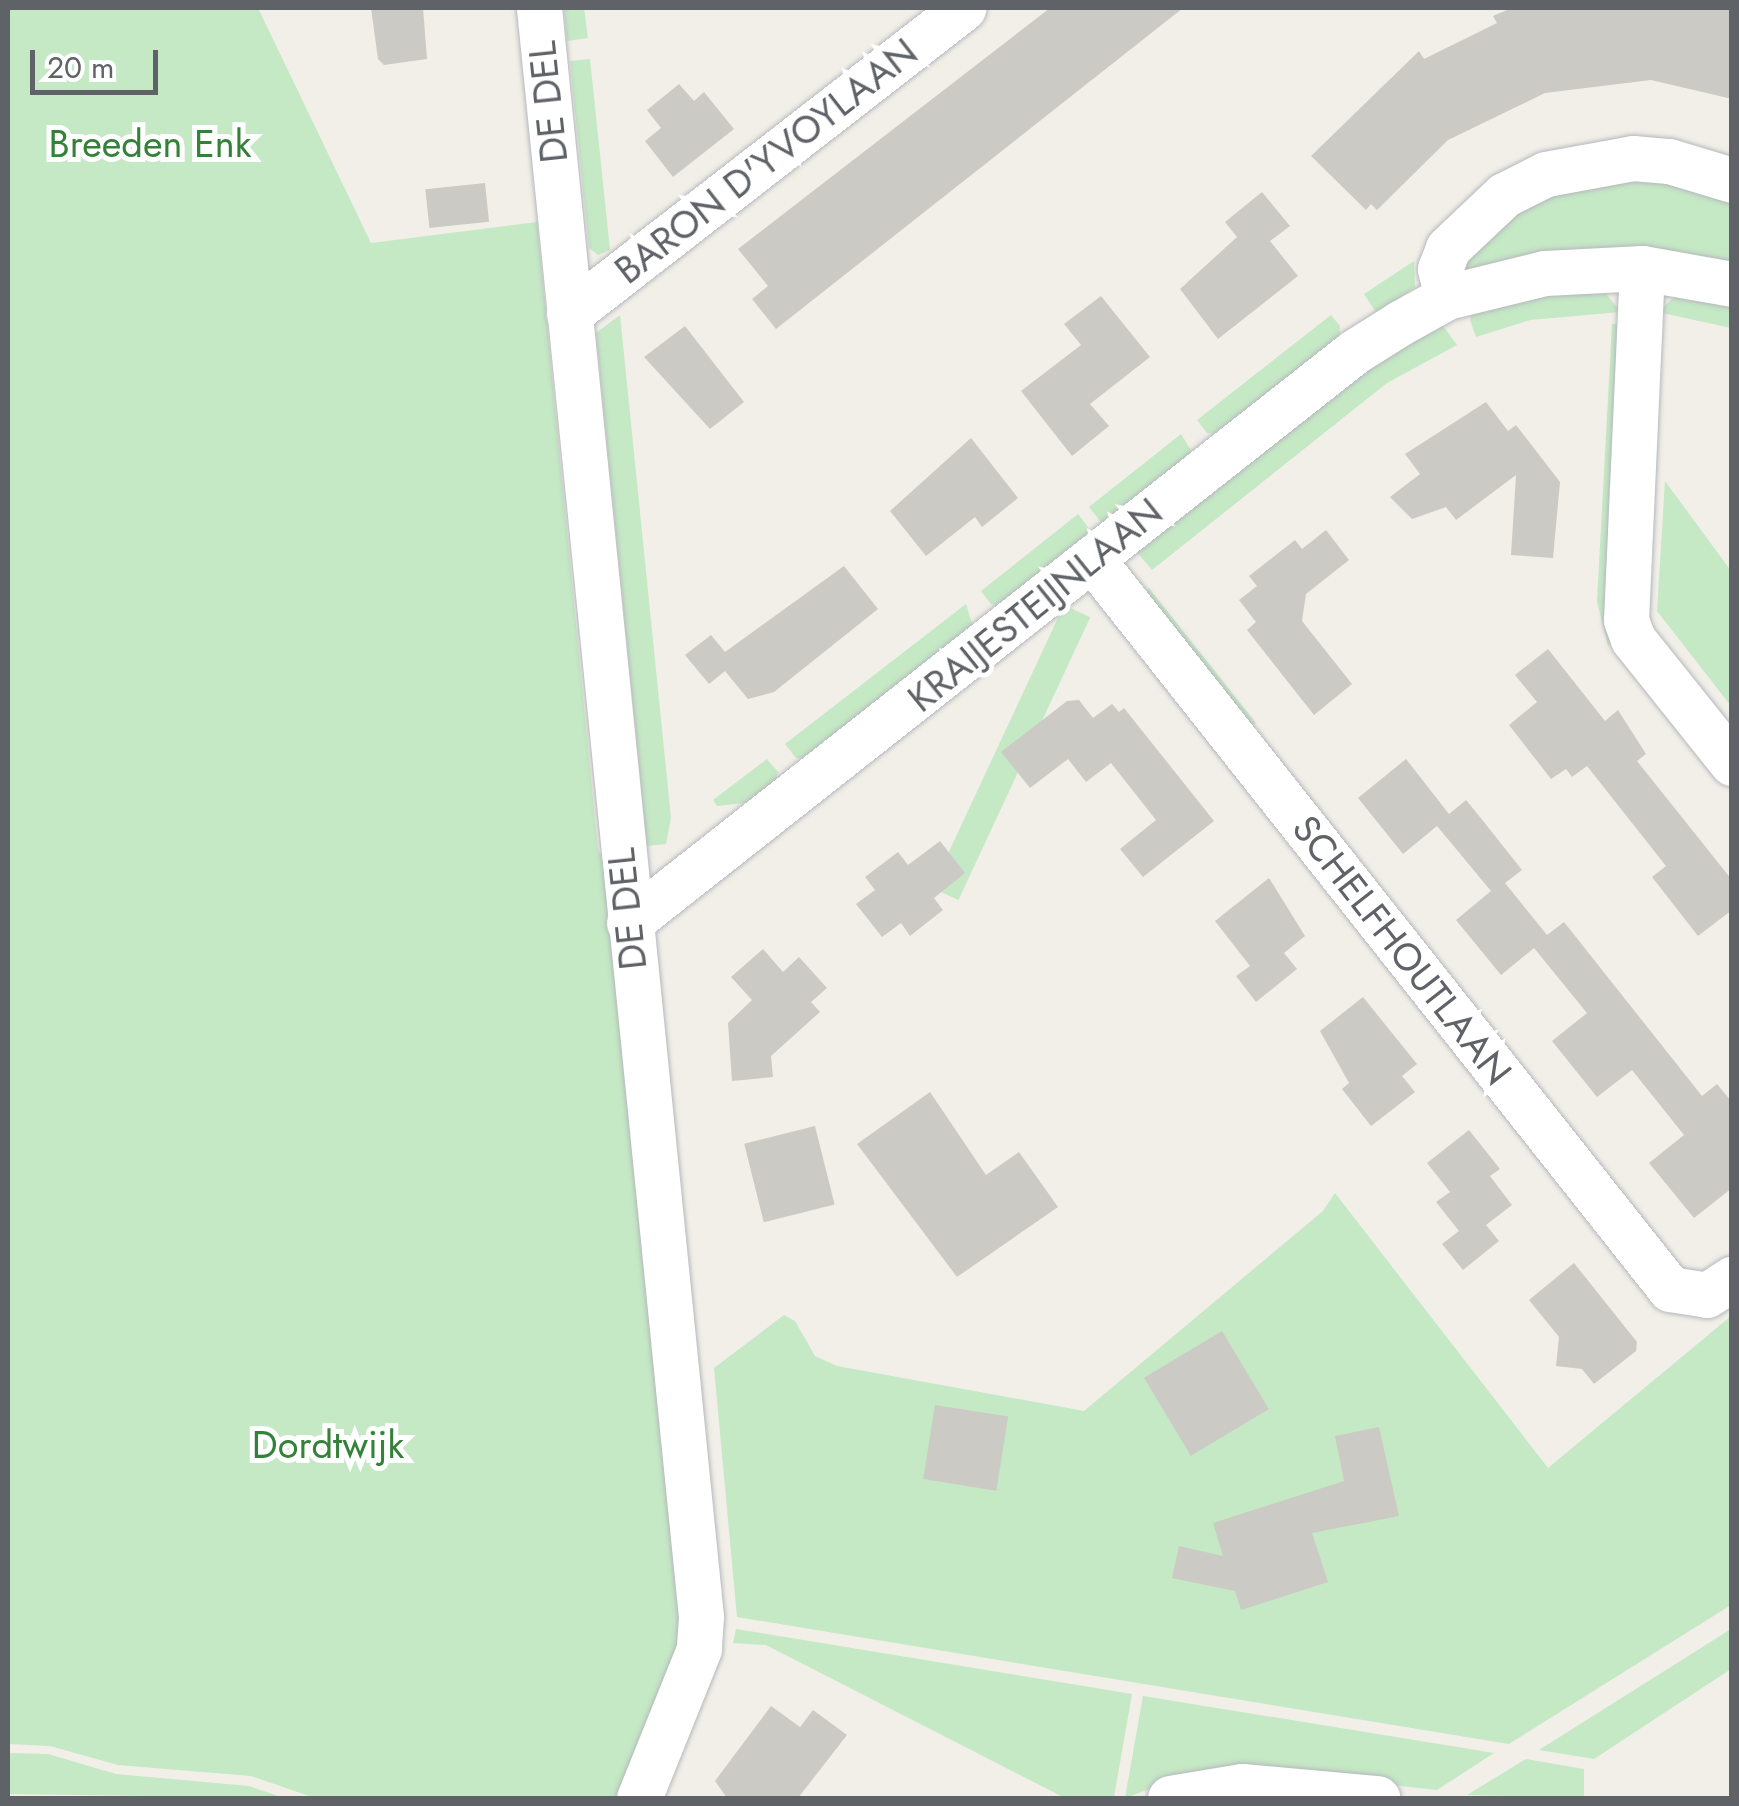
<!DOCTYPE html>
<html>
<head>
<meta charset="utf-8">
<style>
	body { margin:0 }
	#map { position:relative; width:1739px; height:1806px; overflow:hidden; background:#f1efe8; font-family:Jost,sans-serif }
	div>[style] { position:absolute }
	.green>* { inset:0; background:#c5e8c5; transform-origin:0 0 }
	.building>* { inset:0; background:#cccac5; transform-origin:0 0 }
	.roads { filter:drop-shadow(0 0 2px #b5b8bc) drop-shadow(0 0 2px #b5b8bc) }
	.street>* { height:45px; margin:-22.5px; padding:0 22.5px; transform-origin:22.5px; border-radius:22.5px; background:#fff }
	span { translate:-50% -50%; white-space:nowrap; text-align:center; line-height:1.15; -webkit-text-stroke:10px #fff; paint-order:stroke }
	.street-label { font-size:38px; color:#5f6368 }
	.park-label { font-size:38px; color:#348238 }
	.frame { position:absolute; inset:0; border:10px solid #5f6368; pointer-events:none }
	.scale { position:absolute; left:30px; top:50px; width:128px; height:45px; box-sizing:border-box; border:5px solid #5f6368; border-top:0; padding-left:12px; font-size:30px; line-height:35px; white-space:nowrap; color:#5f6368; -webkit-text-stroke:8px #fff; paint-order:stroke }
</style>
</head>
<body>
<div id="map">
	<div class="green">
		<div style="clip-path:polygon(8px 8px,258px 8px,371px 243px,537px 222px,598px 850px,609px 867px,684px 1632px,622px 1798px,315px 1798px,251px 1776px,118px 1765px,50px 1746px,8px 1744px)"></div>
		<div style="clip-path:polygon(564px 8px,584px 8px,588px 38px,567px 41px)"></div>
		<div style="clip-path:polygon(590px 59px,610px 250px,598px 255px,589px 248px,570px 61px)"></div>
		<div style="clip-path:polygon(1624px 171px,1731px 193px,1731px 264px,1465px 270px,1458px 264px,1516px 205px)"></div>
		<div style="clip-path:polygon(1414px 261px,1415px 287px,1377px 314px,1364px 294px)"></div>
		<div style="clip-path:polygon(1602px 289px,1621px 312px,1530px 320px,1476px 337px,1470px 320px,1473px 310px,1499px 301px)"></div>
		<div style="clip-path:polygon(1676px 295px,1731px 301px,1731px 328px,1658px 312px)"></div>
		<div style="clip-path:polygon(620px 315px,671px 818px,666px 844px,647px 846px,596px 333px)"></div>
		<div style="clip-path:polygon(1331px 315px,1340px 326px,1339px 340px,1219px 434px,1207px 433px,1197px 420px)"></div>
		<div style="clip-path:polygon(1441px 323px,1457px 345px,1387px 383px,1152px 570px,1136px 551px,1371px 362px)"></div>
		<div style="clip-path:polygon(1612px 324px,1622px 324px,1615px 638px,1608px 646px,1597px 601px)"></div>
		<div style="clip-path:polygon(1181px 434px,1192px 452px,1104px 526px,1089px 507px)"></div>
		<div style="clip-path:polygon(1665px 481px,1731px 571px,1731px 706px,1657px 611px)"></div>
		<div style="clip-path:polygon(1078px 514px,1094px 535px,1002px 607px,991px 604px,981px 591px)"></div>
		<div style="clip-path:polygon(1149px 588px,1256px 723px,1251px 727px,1141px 593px)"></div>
		<div style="clip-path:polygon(966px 604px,974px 630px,810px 759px,796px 758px,785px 744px)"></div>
		<div style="left:1064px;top:605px;width:29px;height:312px;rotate:25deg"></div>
		<div style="clip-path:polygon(767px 759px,778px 772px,774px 788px,753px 802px,717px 806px,713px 800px)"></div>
		<div style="clip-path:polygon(1335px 1193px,1548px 1468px,1731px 1316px,1731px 1605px,1509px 1744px,737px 1617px,714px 1368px,784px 1315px,795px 1321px,815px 1356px,837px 1366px,1084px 1411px,1323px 1211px)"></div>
		<div style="clip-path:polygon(736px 1629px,1132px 1694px,1114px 1797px,1065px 1798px,766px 1645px,733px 1643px)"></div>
		<div style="clip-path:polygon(1731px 1629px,1731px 1669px,1594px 1759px,1539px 1750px)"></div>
		<div style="clip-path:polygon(1143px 1696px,1494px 1753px,1437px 1790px,1294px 1774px,1177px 1779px,1125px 1798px)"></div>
		<div style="clip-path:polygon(8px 1753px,48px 1754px,116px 1774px,249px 1786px,284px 1798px,8px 1794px)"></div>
		<div style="clip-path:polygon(1526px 1759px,1584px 1769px,1584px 1798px,1467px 1795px)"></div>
	</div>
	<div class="building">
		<div style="clip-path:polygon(371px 8px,423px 8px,427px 59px,384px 65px,378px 59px)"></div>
		<div style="clip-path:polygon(1050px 8px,1183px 8px,776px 329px,752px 299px,768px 286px,738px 249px)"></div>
		<div style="clip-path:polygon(1512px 8px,1732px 8px,1732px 99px,1651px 80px,1545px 93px,1448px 140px,1377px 210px,1371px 204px,1366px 210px,1311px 156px,1419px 51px,1424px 59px,1497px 23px,1493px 16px)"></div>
		<div style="clip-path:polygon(679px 84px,694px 101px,704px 92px,734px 129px,673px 177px,645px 141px,661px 128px,647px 110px)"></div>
		<div style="left:485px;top:183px;width:39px;height:60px;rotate:84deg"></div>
		<div style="clip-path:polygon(1262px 192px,1290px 226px,1270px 241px,1298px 276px,1218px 339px,1180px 289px,1237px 237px,1225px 222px)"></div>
		<div style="clip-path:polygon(1101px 296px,1150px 357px,1090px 404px,1109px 426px,1072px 456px,1021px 391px,1081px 345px,1064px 324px)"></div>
		<div style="clip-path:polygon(685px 326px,744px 402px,710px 429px,644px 357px)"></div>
		<div style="clip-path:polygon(1486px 402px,1508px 431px,1516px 425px,1560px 482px,1553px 558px,1511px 555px,1516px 475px,1456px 520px,1446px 507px,1412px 519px,1390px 497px,1420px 474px,1405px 454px)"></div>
		<div style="clip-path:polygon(971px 438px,1018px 498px,982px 527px,975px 517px,926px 556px,890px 511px)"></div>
		<div style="clip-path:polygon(1326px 530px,1349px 560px,1306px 594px,1302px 621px,1352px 684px,1314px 715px,1247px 630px,1256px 622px,1239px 600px,1257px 586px,1249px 576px,1295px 540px,1302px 549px)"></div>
		<div style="clip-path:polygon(844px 566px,878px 609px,774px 692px,748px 699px,725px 671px,709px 684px,685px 655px,711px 635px,725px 652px)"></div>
		<div style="clip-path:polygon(1548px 649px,1605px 721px,1618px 710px,1646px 754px,1637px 761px,1732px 880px,1732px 910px,1698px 936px,1652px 877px,1666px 866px,1587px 766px,1572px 777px,1566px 769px,1551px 779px,1509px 725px,1537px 702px,1515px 675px)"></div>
		<div style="clip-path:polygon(1079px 700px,1093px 718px,1112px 704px,1119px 712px,1124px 708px,1214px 821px,1143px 877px,1120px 849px,1156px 820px,1111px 763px,1086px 782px,1068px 759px,1030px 788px,1001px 752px,1067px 701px)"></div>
		<div style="clip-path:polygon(1406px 759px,1449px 814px,1466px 800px,1484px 822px,1522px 870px,1505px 883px,1547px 935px,1564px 922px,1702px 1096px,1717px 1084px,1732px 1102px,1732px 1188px,1694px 1218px,1649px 1163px,1684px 1135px,1632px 1070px,1597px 1097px,1552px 1041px,1587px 1013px,1534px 948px,1501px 975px,1456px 920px,1491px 891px,1437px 826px,1403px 854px,1358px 798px)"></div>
		<div style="clip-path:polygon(940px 841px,965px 873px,934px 898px,943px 910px,910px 936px,901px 923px,882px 937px,856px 904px,875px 890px,865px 877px,898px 852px,908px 865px)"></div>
		<div style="clip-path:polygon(1269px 878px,1305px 936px,1284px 953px,1297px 969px,1256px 1002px,1236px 976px,1250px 966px,1215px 921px)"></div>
		<div style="clip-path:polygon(763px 949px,783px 972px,799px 957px,827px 988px,811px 1002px,820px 1012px,771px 1056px,773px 1077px,732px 1081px,728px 1023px,752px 1000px,731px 977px)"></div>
		<div style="clip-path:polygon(1363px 997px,1417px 1064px,1402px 1076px,1415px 1092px,1371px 1126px,1342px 1089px,1349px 1083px,1320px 1031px)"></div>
		<div style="clip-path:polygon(930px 1092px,986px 1175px,1019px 1152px,1058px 1207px,957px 1277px,857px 1144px)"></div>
		<div style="left:815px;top:1126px;width:81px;height:73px;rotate:76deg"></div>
		<div style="clip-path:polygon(1469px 1130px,1500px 1169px,1490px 1176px,1512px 1205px,1486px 1225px,1499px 1241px,1463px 1270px,1442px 1244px,1459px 1231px,1436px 1202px,1450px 1192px,1427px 1163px)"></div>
		<div style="clip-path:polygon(1574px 1263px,1637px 1342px,1636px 1351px,1594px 1384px,1582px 1369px,1556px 1366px,1559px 1337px,1529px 1300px)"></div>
		<div style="left:1222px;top:1331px;width:91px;height:91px;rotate:59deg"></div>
		<div style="left:935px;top:1405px;width:74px;height:75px;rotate:9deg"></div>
		<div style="clip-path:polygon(1379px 1427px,1399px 1516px,1312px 1533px,1328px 1582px,1241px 1610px,1235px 1591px,1172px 1578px,1179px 1546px,1223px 1556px,1213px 1523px,1344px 1481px,1335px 1436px)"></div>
		<div style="clip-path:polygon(771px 1706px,800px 1727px,813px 1710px,847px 1735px,798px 1798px,727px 1798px,715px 1781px)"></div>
	</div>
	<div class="roads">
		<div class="street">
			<div style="left:539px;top:8px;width:1617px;rotate:84.25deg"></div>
			<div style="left:701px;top:1617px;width:32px;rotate:94deg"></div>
			<div style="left:699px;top:1649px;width:161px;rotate:111.9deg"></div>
			<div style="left:1642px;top:268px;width:352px;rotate:92.6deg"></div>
			<div style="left:1626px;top:620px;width:20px;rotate:70deg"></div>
			<div style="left:1633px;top:639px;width:159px;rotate:51.4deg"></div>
			<div style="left:1447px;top:297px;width:29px;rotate:-104deg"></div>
			<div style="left:1440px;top:269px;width:22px;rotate:-69deg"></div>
			<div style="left:1448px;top:248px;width:77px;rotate:-43.4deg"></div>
			<div style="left:1504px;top:195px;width:47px;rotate:-26.6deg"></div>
			<div style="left:1546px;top:174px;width:88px;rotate:-10.4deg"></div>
			<div style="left:1633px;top:158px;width:36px;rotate:5deg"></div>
			<div style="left:1669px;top:161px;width:66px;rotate:16.8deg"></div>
			<div style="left:569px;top:314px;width:499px;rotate:-37.8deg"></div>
			<div style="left:1092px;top:559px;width:931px;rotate:51.63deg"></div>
			<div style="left:1670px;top:1289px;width:37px;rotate:9deg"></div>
			<div style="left:1707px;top:1295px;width:30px;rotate:-33deg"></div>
			<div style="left:629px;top:923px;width:923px;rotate:-38.22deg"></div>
			<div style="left:1354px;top:352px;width:54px;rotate:-32.2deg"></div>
			<div style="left:1400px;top:323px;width:54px;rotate:-29deg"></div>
			<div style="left:1447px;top:297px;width:101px;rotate:-13.8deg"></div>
			<div style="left:1545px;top:273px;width:97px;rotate:-3deg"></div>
			<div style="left:1642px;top:268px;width:91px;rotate:10.1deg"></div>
			<div style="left:1170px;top:1798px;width:73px;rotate:-9.5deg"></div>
			<div style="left:1242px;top:1786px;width:136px;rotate:5.1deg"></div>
		</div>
	</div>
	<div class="street-label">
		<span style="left:548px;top:102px;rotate:-96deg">DE DEL</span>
		<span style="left:766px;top:161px;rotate:-38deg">BARON D'YVOYLAAN</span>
		<span style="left:1035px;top:605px;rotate:-39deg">KRAIJESTEIJNLAAN</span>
		<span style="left:627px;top:909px;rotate:-96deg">DE DEL</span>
		<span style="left:1402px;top:950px;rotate:52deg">SCHELFHOUTLAAN</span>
	</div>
	<div class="park-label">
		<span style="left:150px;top:144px">Breeden Enk</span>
		<span style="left:328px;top:1445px">Dordtwijk</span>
	</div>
	<div class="frame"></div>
	<div class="scale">20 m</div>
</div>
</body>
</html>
